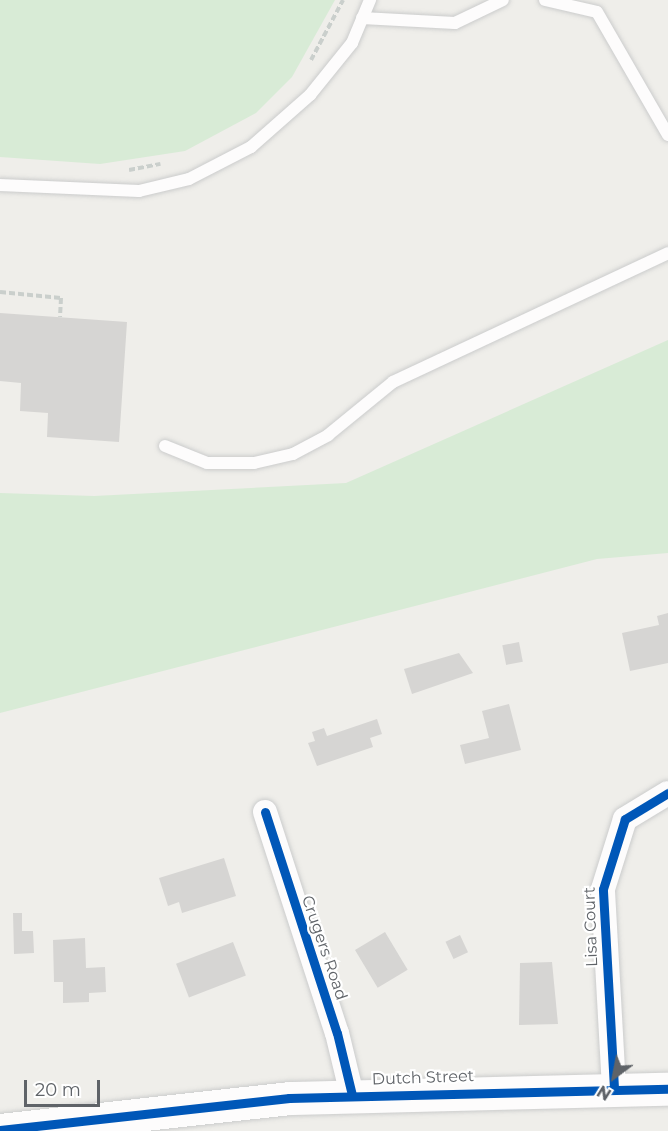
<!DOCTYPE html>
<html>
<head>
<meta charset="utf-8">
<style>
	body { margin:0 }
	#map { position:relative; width:668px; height:1131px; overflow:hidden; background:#efeeea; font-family:Montserrat,sans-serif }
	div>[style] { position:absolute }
	.green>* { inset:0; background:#d8ebd6 }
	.building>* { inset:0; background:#d6d5d3; transform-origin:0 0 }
	.path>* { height:4px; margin-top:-2px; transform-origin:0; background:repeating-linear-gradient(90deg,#cacfcc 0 6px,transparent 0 9px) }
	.roads { filter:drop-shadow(0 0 2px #cbcccc) drop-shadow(0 0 2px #cbcccc) }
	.lane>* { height:12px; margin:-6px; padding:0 6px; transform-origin:6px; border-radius:6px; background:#fdfcfc }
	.street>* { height:24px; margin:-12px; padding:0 12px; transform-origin:12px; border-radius:12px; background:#fdfcfc }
	.secondary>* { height:33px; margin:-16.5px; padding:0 16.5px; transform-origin:16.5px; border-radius:16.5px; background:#fdfcfc }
	.cycleway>* { height:9px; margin:-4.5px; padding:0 4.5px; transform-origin:4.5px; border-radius:4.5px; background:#0057b8 }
	span { translate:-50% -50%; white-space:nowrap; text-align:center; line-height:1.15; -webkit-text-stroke:4.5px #fff; paint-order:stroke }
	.street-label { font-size:16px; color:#5f6368 }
	.north { position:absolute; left:584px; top:1047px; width:60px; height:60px; -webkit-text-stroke:4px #fff; paint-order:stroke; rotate:212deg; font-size:16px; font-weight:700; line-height:24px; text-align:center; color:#5f6368 }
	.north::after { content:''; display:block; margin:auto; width:21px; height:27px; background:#5f6368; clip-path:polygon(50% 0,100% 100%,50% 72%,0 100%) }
	.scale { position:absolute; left:24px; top:1080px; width:76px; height:27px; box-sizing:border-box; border:3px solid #5f6368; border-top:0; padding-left:8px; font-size:18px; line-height:21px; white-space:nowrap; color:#5f6368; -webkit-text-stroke:4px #fff; paint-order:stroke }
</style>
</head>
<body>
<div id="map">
	<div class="green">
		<div style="clip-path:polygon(0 0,335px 0,292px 77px,256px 113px,185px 151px,100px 164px,0 157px)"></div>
		<div style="clip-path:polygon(668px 340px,668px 553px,597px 559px,0 713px,0 493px,94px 496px,346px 483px)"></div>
	</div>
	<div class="building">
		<div style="clip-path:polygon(0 313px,127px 322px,119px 442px,47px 437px,48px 413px,20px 411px,21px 383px,0 381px)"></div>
		<div style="clip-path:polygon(668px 613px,668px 663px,630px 671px,622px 633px,659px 625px,657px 616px)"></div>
		<div style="left:519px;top:642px;width:20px;height:17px;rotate:79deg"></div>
		<div style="clip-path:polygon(459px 653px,473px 673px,412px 694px,404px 669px)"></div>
		<div style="clip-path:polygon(509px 704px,521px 750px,465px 764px,460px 745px,489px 738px,482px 711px)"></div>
		<div style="clip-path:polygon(377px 719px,382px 734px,370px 738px,373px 747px,317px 766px,308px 743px,315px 741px,312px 732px,324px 728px,327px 736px)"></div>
		<div style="clip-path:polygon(224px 858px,236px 896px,182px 913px,179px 902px,168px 906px,159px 878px)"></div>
		<div style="clip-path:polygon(13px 913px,22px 913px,22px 931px,33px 931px,34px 953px,14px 954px)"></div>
		<div style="left:385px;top:932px;width:44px;height:35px;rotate:59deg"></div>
		<div style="left:460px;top:935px;width:19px;height:16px;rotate:65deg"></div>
		<div style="clip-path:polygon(85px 938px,86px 968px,105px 967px,106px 992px,89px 993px,89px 1002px,63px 1003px,63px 982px,54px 982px,53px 940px)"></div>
		<div style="left:233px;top:942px;width:36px;height:61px;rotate:69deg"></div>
		<div style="clip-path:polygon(552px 962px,558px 1024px,519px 1025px,520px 963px)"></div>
	</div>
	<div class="path">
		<div style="left:311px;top:60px;width:68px;rotate:-61.9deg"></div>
		<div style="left:129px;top:170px;width:32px;rotate:-11deg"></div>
		<div style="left:0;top:292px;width:61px;rotate:5.6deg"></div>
		<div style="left:61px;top:298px;width:19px;rotate:93deg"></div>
	</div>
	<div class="roads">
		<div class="lane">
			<div style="left:545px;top:0;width:53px;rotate:13deg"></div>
			<div style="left:597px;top:12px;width:142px;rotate:60deg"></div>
			<div style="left:362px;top:18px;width:93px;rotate:3.1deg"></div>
			<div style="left:455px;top:23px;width:53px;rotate:-25.6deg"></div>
			<div style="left:0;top:185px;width:139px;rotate:2.5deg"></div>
			<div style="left:139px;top:191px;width:51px;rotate:-13.5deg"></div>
			<div style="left:189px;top:179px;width:70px;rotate:-27.3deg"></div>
			<div style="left:251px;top:147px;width:79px;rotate:-41.4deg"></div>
			<div style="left:310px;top:95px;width:67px;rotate:-51.1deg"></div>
			<div style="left:352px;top:43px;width:47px;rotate:-67.3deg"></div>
			<div style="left:165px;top:446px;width:45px;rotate:22deg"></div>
			<div style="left:207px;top:463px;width:47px"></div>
			<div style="left:254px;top:463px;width:40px;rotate:-13deg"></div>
			<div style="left:293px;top:454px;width:40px;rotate:-28deg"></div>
			<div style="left:328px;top:435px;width:84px;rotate:-39.2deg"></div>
			<div style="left:393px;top:382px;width:304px;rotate:-25.1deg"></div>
		</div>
		<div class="street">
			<div style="left:265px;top:812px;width:232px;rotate:72deg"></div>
			<div style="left:337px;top:1033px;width:64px;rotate:76.4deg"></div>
			<div style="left:614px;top:1088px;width:199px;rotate:-93.2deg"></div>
			<div style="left:603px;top:889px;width:73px;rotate:-72.6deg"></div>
			<div style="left:625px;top:819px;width:50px;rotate:-31.2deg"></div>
		</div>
		<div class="secondary">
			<div style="left:0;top:1130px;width:291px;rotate:-6.3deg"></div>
			<div style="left:289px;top:1098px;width:379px;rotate:-1.4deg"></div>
		</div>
	</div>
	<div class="cycleway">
		<div style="left:265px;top:812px;width:232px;rotate:72deg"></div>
		<div style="left:337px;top:1033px;width:64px;rotate:76.4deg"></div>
		<div style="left:614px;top:1088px;width:199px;rotate:-93.2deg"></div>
		<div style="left:603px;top:889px;width:73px;rotate:-72.6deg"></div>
		<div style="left:625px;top:819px;width:50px;rotate:-31.2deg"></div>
		<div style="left:0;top:1130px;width:291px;rotate:-6.3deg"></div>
		<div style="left:289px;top:1098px;width:379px;rotate:-1.4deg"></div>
	</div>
	<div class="street-label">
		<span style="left:591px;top:927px;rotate:-92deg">Lisa Court</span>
		<span style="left:324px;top:948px;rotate:71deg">Crugers Road</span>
		<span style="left:423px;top:1078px;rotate:-2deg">Dutch Street</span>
	</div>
	<div class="north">N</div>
	<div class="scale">20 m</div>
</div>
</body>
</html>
